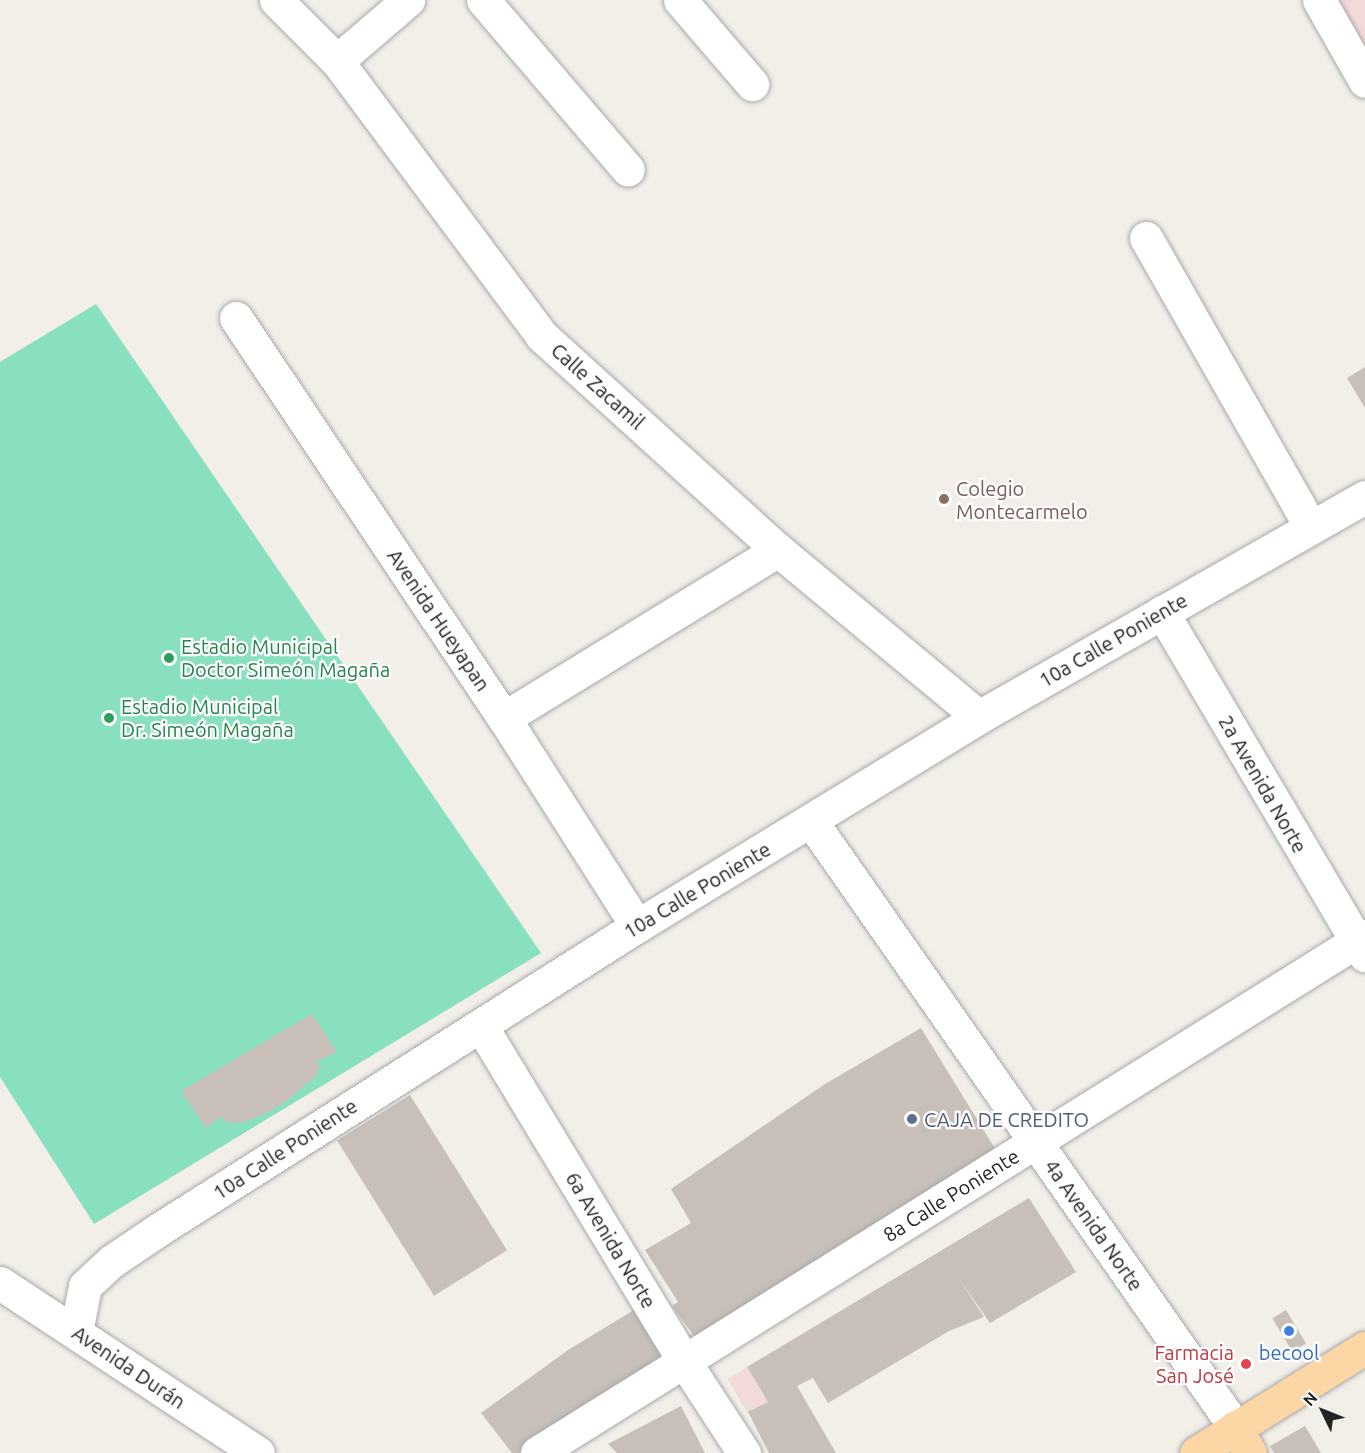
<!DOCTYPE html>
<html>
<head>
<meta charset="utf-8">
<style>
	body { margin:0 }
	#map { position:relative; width:1365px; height:1453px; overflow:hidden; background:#f2efe9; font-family:Ubuntu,sans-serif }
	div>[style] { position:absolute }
	.commercial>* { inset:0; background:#f2dad9; transform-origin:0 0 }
	.pitch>* { inset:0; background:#88e0be }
	.building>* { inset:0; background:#c7bfb8; transform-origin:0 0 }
	.roads { filter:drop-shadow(0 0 2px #a9a9a9) drop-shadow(0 0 2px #a9a9a9) }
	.minor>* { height:33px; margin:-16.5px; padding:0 16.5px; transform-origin:16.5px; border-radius:16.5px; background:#fff }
	.major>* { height:33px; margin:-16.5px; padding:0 16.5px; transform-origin:16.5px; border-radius:16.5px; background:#fcd6a4 }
	.dots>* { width:16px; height:16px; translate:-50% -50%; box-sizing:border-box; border:3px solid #fff; border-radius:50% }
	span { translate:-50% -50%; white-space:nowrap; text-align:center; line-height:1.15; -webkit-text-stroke:4.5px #fff; paint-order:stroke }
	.street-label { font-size:20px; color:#222 }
	.education-label { font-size:20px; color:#785e54 }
	.left { translate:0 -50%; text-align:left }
	.leisure-label { font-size:20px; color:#27864d }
	.service-label { font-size:20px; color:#4e5e75 }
	.health-label { font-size:20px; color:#be3a42 }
	.right { translate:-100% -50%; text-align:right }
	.shop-label { font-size:20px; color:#366cbe }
	.north { position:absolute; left:1293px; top:1381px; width:60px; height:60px; -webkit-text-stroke:4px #fff; paint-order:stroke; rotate:313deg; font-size:16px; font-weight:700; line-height:24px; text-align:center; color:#222 }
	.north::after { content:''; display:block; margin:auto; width:21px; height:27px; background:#222; clip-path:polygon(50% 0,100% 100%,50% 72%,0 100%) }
</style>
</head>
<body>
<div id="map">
	<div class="commercial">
		<div style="clip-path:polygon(1334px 0,1365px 0,1365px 59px)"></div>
		<div style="left:747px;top:1367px;width:41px;height:23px;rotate:59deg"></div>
	</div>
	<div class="pitch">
		<div style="clip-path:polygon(96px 304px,541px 953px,94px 1224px,0 1077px,0 362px)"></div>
	</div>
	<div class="building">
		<div style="clip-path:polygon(1365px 367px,1365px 408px,1347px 378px)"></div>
		<div style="clip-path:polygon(312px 1014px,337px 1052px,317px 1061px,320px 1067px,315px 1077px,285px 1102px,267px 1113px,244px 1122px,227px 1123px,222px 1116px,206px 1128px,181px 1091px)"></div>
		<div style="clip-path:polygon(921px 1028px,999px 1155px,697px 1340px,672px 1306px,678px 1302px,645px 1250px,691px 1223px,671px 1189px,825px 1084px)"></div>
		<div style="left:410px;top:1095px;width:183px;height:86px;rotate:58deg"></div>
		<div style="clip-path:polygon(1029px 1198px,1076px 1272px,990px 1323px,960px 1280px,984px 1317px,949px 1331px,828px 1403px,813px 1378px,797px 1386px,836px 1453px,769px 1453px,748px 1412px,768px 1402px,747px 1367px)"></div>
		<div style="clip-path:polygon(639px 1307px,671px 1360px,603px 1404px,519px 1453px,512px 1453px,481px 1413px,568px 1350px)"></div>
		<div style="left:1286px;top:1310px;width:39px;height:16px;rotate:59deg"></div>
		<div style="clip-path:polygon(681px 1406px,705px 1453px,617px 1453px,608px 1444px)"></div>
		<div style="clip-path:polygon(1305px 1426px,1321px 1453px,1274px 1453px,1270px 1446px)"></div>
	</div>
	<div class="roads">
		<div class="minor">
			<div style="left:276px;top:0;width:86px;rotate:45deg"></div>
			<div style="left:337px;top:61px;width:343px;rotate:53.3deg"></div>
			<div style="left:542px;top:336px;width:319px;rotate:42.2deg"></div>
			<div style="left:778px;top:550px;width:261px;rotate:39.7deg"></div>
			<div style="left:483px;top:0;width:223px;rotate:49.5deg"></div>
			<div style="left:680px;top:0;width:111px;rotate:49.4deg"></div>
			<div style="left:1319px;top:0;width:93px;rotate:60.4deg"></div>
			<div style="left:337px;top:61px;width:94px;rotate:-40.7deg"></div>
			<div style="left:1146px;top:238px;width:333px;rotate:60.3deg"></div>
			<div style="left:236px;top:318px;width:481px;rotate:56.2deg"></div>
			<div style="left:504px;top:718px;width:247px;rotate:57.4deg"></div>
			<div style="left:1162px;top:612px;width:399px;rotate:59.4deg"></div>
			<div style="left:504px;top:718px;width:321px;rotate:-31.5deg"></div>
			<div style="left:811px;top:821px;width:740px;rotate:55.02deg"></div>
			<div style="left:481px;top:1026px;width:392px;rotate:58.8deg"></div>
			<div style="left:684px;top:1361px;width:110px;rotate:56.9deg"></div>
			<div style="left:0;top:1283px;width:309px;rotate:33.4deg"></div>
			<div style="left:76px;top:1332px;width:47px;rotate:-78.9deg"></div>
			<div style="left:85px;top:1286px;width:37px;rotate:-43deg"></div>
			<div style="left:112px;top:1261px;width:59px;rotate:-34deg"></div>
			<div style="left:161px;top:1228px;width:564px;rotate:-32.39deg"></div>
			<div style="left:637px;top:926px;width:401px;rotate:-31.4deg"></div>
			<div style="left:979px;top:717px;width:444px;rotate:-29.7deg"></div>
			<div style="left:537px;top:1453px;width:976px;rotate:-31.98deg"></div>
		</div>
		<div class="major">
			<div style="left:1235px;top:1427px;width:30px;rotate:60deg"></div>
			<div style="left:1196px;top:1453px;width:199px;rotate:-31.9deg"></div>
		</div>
	</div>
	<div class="dots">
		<div style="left:944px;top:499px;background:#8d6e63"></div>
		<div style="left:169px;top:658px;background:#2e9e5b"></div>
		<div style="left:109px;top:718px;background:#2e9e5b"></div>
		<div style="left:912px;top:1119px;background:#5c6f8a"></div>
		<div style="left:1289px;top:1331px;background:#3f7fe0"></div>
		<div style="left:1246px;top:1364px;background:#e0444e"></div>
	</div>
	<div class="street-label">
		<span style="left:598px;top:386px;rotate:42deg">Calle Zacamil</span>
		<span style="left:439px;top:620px;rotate:56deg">Avenida Hueyapan</span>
		<span style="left:1113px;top:640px;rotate:-30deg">10a Calle Poniente</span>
		<span style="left:1263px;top:784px;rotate:60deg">2a Avenida Norte</span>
		<span style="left:697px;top:890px;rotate:-31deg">10a Calle Poniente</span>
		<span style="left:285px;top:1149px;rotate:-33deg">10a Calle Poniente</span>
		<span style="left:951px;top:1195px;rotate:-32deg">8a Calle Poniente</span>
		<span style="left:1094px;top:1225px;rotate:55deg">4a Avenida Norte</span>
		<span style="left:611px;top:1240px;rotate:59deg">6a Avenida Norte</span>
		<span style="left:129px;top:1367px;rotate:34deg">Avenida Durán</span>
	</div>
	<div class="education-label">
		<span class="left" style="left:956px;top:500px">Colegio<br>Montecarmelo</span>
	</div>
	<div class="leisure-label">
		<span class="left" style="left:181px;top:658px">Estadio Municipal<br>Doctor Simeón Magaña</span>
		<span class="left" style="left:121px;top:718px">Estadio Municipal<br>Dr. Simeón Magaña</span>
	</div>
	<div class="service-label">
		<span class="left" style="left:924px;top:1119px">CAJA DE CREDITO</span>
	</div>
	<div class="health-label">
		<span class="right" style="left:1234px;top:1364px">Farmacia<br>San José</span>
	</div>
	<div class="shop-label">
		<span style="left:1289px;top:1352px">becool</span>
	</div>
	<div class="north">N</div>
</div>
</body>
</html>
